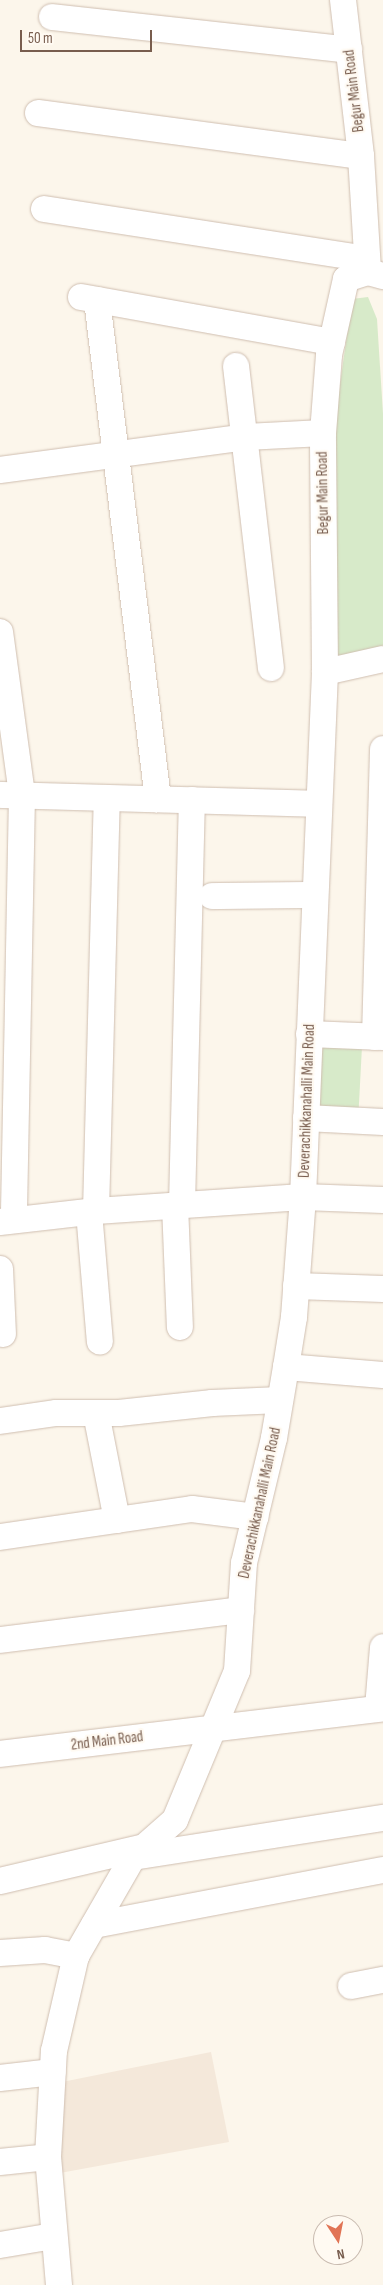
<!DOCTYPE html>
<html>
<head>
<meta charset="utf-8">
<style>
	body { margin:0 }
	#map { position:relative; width:383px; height:2285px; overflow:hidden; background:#fcf6eb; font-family:"Sofia Sans Condensed",sans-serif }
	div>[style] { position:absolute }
	.residential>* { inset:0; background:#f4e8da }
	.green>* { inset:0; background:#d7eac9; transform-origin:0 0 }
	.roads { filter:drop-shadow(0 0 1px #cfbeb0) drop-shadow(0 0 1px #cfbeb0) }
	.minor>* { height:26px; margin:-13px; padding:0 13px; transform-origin:13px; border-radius:13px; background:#fff }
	span { translate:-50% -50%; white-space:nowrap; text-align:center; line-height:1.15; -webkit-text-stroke:4.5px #fffaf2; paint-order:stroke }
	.street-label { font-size:15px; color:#785d4e }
	.north { position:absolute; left:313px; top:2215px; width:50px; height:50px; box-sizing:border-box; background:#fffaf2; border:1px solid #c9bbb0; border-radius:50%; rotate:169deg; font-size:14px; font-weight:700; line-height:20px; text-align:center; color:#785d4e }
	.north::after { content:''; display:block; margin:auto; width:18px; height:22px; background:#e17455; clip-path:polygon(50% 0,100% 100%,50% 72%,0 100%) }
	.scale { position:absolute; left:20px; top:30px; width:132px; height:22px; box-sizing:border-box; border:2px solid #785d4e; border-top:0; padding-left:6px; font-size:15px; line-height:18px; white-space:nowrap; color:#785d4e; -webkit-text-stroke:4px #fffaf2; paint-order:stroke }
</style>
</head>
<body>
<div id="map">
	<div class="residential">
		<div style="clip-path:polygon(211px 2052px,229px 2142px,49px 2175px,52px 2084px)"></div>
	</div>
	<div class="green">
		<div style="clip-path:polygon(368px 297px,377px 319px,383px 414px,383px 651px,333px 662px,335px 420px,352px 299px)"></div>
		<div style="left:320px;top:1045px;width:42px;height:62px;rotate:3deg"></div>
	</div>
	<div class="roads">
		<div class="minor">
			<div style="left:343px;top:0;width:157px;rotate:83.4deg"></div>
			<div style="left:361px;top:156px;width:116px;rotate:86.5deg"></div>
			<div style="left:52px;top:17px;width:299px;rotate:6.3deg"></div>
			<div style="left:38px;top:113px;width:326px;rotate:7.6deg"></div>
			<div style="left:44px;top:209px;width:327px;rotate:8.8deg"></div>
			<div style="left:81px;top:297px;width:255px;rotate:10.2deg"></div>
			<div style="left:97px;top:300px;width:503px;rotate:83.03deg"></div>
			<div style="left:236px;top:366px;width:304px;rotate:83.4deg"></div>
			<div style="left:0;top:470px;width:248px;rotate:-7.6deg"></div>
			<div style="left:246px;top:437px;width:77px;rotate:-3deg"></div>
			<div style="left:0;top:632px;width:164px;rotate:82.3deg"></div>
			<div style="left:22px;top:795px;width:424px;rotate:91.1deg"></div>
			<div style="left:325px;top:672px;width:59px;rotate:-12.6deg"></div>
			<div style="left:0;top:795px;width:319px;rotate:1.6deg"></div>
			<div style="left:212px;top:896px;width:103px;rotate:-0.6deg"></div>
			<div style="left:309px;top:1034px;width:74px;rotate:2.3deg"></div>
			<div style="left:375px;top:1037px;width:288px;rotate:-88.4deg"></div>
			<div style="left:306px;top:1118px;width:77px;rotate:3deg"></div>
			<div style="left:175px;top:1205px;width:122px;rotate:87.7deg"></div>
			<div style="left:182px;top:1205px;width:405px;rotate:-88.6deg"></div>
			<div style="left:96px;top:1211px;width:413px;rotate:-88.5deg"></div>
			<div style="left:89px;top:1212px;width:130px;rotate:85.2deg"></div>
			<div style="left:0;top:1222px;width:97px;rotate:-6.5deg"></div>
			<div style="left:96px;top:1211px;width:207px;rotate:-3.9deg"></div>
			<div style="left:303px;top:1197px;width:80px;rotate:2.1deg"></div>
			<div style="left:0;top:1269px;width:65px;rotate:87.4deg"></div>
			<div style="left:296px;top:1286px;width:87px;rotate:2deg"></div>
			<div style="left:286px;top:1367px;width:97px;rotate:4.7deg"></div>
			<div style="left:96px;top:1413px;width:109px;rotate:78.9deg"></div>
			<div style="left:0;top:1421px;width:57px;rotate:-8.1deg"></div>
			<div style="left:56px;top:1413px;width:63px"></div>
			<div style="left:119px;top:1413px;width:94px;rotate:-6.1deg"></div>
			<div style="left:212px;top:1403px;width:68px;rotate:-2.5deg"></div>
			<div style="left:0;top:1537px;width:194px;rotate:-8.3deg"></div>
			<div style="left:192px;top:1509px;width:64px;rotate:7.2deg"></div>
			<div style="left:0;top:1640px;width:243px;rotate:-7.1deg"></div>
			<div style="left:378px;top:1708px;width:61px;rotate:-85.3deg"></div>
			<div style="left:0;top:1754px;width:386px;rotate:-6.8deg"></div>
			<div style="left:133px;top:1857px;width:253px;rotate:-8.9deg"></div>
			<div style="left:0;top:1881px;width:149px;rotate:-13.2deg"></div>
			<div style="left:94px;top:1925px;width:294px;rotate:-10.8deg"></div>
			<div style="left:0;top:1953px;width:45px;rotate:-3.8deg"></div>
			<div style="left:45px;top:1950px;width:32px;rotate:11deg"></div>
			<div style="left:351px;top:1986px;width:33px;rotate:-11deg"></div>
			<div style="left:0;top:2078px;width:53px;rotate:-6.5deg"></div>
			<div style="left:0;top:2162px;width:48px;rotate:-5.9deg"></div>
			<div style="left:0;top:2245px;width:54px;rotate:-9.6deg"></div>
			<div style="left:59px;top:2285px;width:128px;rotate:-94.9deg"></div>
			<div style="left:48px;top:2157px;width:106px;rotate:-86.8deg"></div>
			<div style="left:54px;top:2051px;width:98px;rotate:-77deg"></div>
			<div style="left:76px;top:1956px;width:114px;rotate:-60.1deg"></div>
			<div style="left:133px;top:1857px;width:56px;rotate:-41.4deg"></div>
			<div style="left:175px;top:1820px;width:161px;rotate:-67.4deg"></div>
			<div style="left:237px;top:1671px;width:108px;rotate:-86.3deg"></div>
			<div style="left:244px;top:1563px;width:129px;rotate:-76.5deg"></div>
			<div style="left:274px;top:1438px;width:72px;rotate:-80.4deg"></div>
			<div style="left:286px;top:1367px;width:51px;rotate:-80.9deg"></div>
			<div style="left:294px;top:1317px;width:120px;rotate:-85.7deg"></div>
			<div style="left:303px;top:1197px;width:525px;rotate:-87.6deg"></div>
			<div style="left:325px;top:672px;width:239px;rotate:-90.5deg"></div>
			<div style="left:323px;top:433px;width:78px;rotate:-85.6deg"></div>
			<div style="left:329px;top:355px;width:78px;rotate:-77.4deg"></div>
			<div style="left:346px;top:279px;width:23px;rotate:-18deg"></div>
			<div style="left:368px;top:272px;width:16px;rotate:15deg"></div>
		</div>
	</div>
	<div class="street-label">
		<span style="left:354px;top:91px;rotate:-97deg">Begur Main Road</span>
		<span style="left:323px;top:493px;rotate:-91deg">Begur Main Road</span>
		<span style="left:307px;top:1101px;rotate:-88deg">Deverachikkanahalli Main Road</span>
		<span style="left:260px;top:1503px;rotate:-78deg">Deverachikkanahalli Main Road</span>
		<span style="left:107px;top:1741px;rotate:-7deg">2nd Main Road</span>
	</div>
	<div class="north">N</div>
	<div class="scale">50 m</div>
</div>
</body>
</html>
